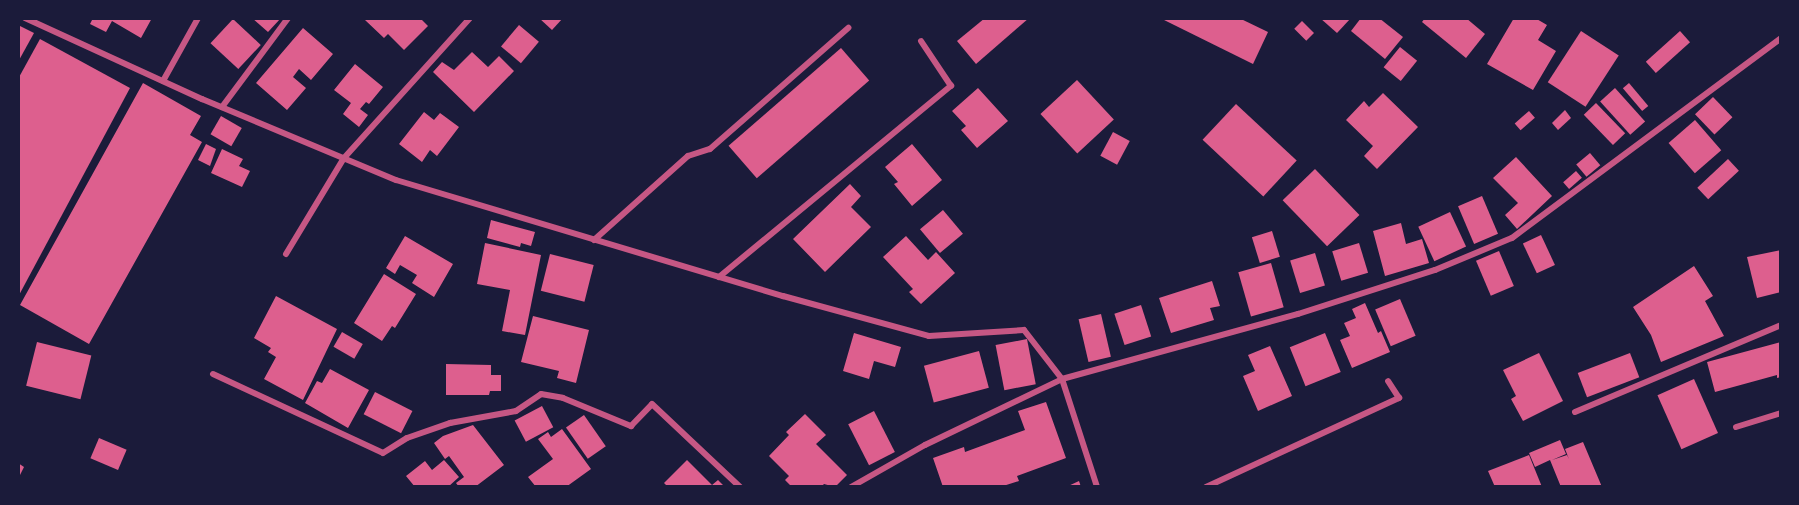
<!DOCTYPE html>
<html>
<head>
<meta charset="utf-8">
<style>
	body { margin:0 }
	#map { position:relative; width:1799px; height:505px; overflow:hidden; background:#1b1b3a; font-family:Lato,sans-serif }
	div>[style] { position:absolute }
	.building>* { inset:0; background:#dd5f8e; transform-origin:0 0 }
	.minor>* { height:6px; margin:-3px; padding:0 3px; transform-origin:3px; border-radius:3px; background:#c65784 }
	span { translate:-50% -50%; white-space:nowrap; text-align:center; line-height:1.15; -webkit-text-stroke:5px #1b1b3a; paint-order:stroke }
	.frame { position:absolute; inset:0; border:20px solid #1b1b3a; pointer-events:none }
</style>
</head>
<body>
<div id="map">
	<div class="building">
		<div style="clip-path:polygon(93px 18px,152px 18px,141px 38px,112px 21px,106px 32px,90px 24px)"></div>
		<div style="clip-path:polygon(252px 18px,281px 18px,268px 32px)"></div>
		<div style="clip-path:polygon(367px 18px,420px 18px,428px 26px,404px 50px,388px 34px,384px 38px,365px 20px)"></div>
		<div style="clip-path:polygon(539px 18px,563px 18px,552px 30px)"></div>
		<div style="clip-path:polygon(985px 18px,1029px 18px,976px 64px,957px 41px)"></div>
		<div style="clip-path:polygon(1160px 18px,1239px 18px,1268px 32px,1253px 64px)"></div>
		<div style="clip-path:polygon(1320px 18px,1351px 18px,1337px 33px)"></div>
		<div style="clip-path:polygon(1361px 18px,1379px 18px,1403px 37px,1385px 59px,1351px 31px)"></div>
		<div style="clip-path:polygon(1425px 18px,1466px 18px,1485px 34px,1466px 58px,1422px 22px)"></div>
		<div style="clip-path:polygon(1514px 18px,1535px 18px,1547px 25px,1538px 40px,1556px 51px,1533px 90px,1487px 64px)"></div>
		<div style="left:233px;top:19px;width:38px;height:33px;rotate:43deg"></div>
		<div style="left:1302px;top:21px;width:17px;height:11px;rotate:45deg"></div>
		<div style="clip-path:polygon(18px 25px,34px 33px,18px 62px)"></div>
		<div style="left:519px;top:25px;width:26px;height:28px;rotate:40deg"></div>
		<div style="clip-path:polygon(303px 28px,333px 54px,311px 80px,299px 69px,293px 77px,306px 88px,287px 110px,256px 83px)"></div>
		<div style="left:1581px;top:31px;width:45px;height:61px;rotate:33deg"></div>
		<div style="left:1680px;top:31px;width:15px;height:46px;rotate:48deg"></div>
		<div style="clip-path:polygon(40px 39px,130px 88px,18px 297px,18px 79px)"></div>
		<div style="left:1400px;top:47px;width:22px;height:26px;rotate:39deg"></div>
		<div style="left:841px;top:48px;width:43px;height:149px;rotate:49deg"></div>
		<div style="clip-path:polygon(472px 52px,488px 67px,499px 56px,514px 71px,474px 112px,433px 72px,442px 62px,454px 70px)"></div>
		<div style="clip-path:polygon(355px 64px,383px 87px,369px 104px,366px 102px,360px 109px,368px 115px,359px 127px,343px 114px,351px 103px,334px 90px)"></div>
		<div style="left:1077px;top:80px;width:54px;height:50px;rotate:47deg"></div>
		<div style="clip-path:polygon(143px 83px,201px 116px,190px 135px,202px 142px,89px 344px,20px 305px)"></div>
		<div style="left:1629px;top:83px;width:30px;height:8px;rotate:50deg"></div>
		<div style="clip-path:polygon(978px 88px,1008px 121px,977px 148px,961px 130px,966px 126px,952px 111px)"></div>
		<div style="left:1615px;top:88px;width:45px;height:20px;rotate:48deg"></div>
		<div style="clip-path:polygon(1383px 93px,1418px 127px,1377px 169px,1364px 156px,1373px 146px,1346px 120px,1364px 101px,1369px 107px)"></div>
		<div style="left:1713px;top:97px;width:28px;height:25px;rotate:46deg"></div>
		<div style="left:1596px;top:103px;width:42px;height:17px;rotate:46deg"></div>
		<div style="left:1236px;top:104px;width:83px;height:49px;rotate:43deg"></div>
		<div style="clip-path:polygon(1565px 110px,1571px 118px,1558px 130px,1552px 123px)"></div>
		<div style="left:1529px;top:111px;width:9px;height:19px;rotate:49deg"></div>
		<div style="clip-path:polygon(424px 112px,434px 120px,440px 113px,459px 127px,437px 156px,430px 150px,422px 162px,399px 144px)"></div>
		<div style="left:221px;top:116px;width:24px;height:21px;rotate:30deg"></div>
		<div style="left:1695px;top:120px;width:40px;height:35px;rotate:49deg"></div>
		<div style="left:1113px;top:132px;width:19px;height:27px;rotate:28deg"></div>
		<div style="clip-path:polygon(206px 144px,216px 149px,210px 166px,198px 160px)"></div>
		<div style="clip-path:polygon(912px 144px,942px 180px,912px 206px,894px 184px,898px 182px,885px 167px)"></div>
		<div style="clip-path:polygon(222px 149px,243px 159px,239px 166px,250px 171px,242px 187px,211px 173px)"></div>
		<div style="left:1590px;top:153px;width:16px;height:18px;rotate:50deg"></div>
		<div style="clip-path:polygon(1516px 157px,1552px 196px,1517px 229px,1505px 215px,1518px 203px,1493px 178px)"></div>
		<div style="left:1728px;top:159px;width:16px;height:42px;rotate:47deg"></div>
		<div style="left:1315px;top:169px;width:64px;height:45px;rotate:46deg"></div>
		<div style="left:1576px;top:171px;width:9px;height:17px;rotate:49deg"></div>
		<div style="clip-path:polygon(850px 184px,861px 196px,851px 207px,871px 227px,825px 272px,793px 239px)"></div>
		<div style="left:1482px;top:196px;width:41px;height:26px;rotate:67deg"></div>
		<div style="left:943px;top:210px;width:31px;height:30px;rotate:50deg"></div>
		<div style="left:1450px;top:212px;width:38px;height:35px;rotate:65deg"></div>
		<div style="clip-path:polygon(491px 220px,535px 232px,531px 246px,521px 243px,520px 247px,487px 238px)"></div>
		<div style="clip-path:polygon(1401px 223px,1406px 244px,1422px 239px,1429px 263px,1385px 276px,1373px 231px)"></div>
		<div style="left:1272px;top:231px;width:27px;height:21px;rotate:73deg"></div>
		<div style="left:1541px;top:235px;width:33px;height:20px;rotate:65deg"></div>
		<div style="clip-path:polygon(405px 236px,453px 264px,434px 297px,412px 283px,417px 275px,400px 265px,395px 274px,386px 268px)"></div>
		<div style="clip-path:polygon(906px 236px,928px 260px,936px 252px,955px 273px,921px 304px,909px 292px,913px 289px,883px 257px)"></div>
		<div style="clip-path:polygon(485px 243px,541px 255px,525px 335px,502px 331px,510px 290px,477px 284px)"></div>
		<div style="left:1359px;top:243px;width:31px;height:28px;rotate:73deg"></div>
		<div style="clip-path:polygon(1781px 250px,1781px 292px,1757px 298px,1747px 257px)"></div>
		<div style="left:1499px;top:251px;width:38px;height:25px;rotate:67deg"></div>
		<div style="left:1315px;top:253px;width:34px;height:26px;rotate:73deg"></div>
		<div style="left:550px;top:254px;width:45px;height:38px;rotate:14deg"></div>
		<div style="left:1271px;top:263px;width:46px;height:34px;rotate:74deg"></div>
		<div style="clip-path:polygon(1694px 266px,1713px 296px,1705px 301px,1724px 336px,1661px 362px,1651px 335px,1633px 307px)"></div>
		<div style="clip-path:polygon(384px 274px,416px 294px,395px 328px,392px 326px,382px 341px,354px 323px)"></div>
		<div style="clip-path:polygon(1212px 281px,1220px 306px,1210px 308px,1214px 320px,1171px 333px,1159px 298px)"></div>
		<div style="clip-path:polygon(276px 296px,337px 329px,303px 400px,264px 379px,276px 357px,268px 352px,271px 348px,254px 338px)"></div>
		<div style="left:1400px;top:299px;width:40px;height:27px;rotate:67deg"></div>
		<div style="clip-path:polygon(1365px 303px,1378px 333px,1381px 331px,1390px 352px,1352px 368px,1340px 340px,1350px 336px,1344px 323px,1356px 318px,1352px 309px)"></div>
		<div style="left:1141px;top:305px;width:33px;height:28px;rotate:72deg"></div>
		<div style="left:1101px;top:314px;width:44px;height:23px;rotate:77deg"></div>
		<div style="clip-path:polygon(533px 316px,589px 330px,576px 383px,557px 378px,559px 371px,521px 362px)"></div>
		<div style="left:342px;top:332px;width:24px;height:17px;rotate:30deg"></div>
		<div style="clip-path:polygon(854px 333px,901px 347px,895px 367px,874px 361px,869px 379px,843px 371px)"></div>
		<div style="left:1325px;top:333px;width:42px;height:38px;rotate:68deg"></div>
		<div style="left:1027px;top:339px;width:46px;height:32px;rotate:79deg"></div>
		<div style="left:37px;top:342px;width:56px;height:45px;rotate:14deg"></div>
		<div style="clip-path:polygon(1781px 342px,1781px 377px,1777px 378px,1777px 375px,1715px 392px,1707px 362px)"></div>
		<div style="clip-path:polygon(1270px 346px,1292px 396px,1258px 411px,1243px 376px,1255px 371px,1248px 355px)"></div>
		<div style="left:979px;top:351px;width:38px;height:57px;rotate:75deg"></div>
		<div style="clip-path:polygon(1539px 353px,1563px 401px,1523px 421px,1511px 399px,1516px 396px,1503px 370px)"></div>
		<div style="left:1630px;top:353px;width:26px;height:56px;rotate:69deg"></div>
		<div style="clip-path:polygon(446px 364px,491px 365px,491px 375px,501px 375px,501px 391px,490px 391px,489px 395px,446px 395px)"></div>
		<div style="clip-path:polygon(330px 369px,369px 390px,348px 428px,305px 403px,317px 381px,322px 383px)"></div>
		<div style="left:1694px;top:379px;width:59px;height:40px;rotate:66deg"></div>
		<div style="left:375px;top:392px;width:42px;height:25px;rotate:27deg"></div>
		<div style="clip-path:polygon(1046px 402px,1066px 458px,1017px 476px,1019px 481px,1000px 487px,943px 487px,933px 458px,964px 447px,965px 452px,1025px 430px,1018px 411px)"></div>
		<div style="left:542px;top:406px;width:24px;height:31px;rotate:62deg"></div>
		<div style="left:874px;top:411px;width:46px;height:29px;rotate:63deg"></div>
		<div style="clip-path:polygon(805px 414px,826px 435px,816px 444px,847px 475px,835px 487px,824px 484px,821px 487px,792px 487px,785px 480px,789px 476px,769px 456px,789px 435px,786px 432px)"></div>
		<div style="left:584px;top:415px;width:38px;height:22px;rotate:55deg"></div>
		<div style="clip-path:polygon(473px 425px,504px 465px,475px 487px,459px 487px,456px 483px,464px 477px,449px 456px,445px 459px,434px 443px,443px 436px)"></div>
		<div style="clip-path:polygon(562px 429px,591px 469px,566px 487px,536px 487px,528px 477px,553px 459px,538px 439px,548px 432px,551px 437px)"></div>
		<div style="left:99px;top:438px;width:30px;height:22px;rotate:23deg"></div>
		<div style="clip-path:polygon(1560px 440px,1566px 454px,1552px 460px,1567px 455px,1569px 459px,1565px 449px,1583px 442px,1602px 487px,1561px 487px,1550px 460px,1535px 467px,1529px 453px)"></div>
		<div style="clip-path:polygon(1529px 455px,1542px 487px,1495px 487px,1488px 471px)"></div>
		<div style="clip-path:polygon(444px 460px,459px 477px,448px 487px,415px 487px,406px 476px,425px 461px,432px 470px)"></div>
		<div style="clip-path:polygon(687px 460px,712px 485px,718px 480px,725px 487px,668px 487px,664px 483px)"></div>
		<div style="clip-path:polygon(18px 463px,24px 467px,18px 479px)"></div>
		<div style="clip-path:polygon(1079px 481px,1081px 487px,1066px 487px)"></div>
	</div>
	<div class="minor">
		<div style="left:25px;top:18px;width:195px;rotate:24.6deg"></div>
		<div style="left:202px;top:99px;width:210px;rotate:22.7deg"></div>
		<div style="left:396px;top:180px;width:404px;rotate:16.7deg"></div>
		<div style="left:783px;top:296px;width:151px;rotate:15.3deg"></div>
		<div style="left:929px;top:336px;width:95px;rotate:-3.6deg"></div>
		<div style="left:1024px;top:330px;width:62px;rotate:52.2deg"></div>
		<div style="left:1062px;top:379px;width:114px;rotate:72deg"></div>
		<div style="left:163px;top:81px;width:72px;rotate:-60.9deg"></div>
		<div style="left:222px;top:107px;width:111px;rotate:-53.4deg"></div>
		<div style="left:594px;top:240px;width:126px;rotate:-41.8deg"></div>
		<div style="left:688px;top:156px;width:23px;rotate:-18deg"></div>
		<div style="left:710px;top:149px;width:184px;rotate:-41.2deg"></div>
		<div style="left:286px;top:254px;width:112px;rotate:-58.9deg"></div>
		<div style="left:344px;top:158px;width:188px;rotate:-48deg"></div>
		<div style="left:719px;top:277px;width:301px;rotate:-39.5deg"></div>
		<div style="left:951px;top:86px;width:54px;rotate:-123.7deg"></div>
		<div style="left:213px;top:374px;width:187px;rotate:24.9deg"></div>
		<div style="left:383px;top:453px;width:28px;rotate:-32deg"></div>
		<div style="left:407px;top:438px;width:46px;rotate:-19.2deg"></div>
		<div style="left:450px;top:423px;width:67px;rotate:-10.3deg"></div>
		<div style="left:516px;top:411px;width:30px;rotate:-34deg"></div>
		<div style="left:541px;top:394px;width:22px;rotate:10deg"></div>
		<div style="left:563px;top:398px;width:74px;rotate:22.4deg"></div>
		<div style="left:631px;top:426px;width:30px;rotate:-46deg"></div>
		<div style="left:652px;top:404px;width:121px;rotate:43.3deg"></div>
		<div style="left:1575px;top:412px;width:224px;rotate:-22.9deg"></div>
		<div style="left:1736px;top:427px;width:47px;rotate:-17.3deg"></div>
		<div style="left:851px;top:487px;width:85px;rotate:-29.6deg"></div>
		<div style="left:925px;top:445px;width:152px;rotate:-25.7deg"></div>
		<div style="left:1062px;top:379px;width:245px;rotate:-15.4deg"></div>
		<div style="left:1298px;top:314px;width:144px;rotate:-17.8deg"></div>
		<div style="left:1435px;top:270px;width:83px;rotate:-22.6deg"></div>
		<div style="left:1512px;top:238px;width:335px;rotate:-36.6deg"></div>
		<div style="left:1206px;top:487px;width:213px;rotate:-24.8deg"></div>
		<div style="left:1399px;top:398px;width:20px;rotate:-123deg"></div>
	</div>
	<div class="frame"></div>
</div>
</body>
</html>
